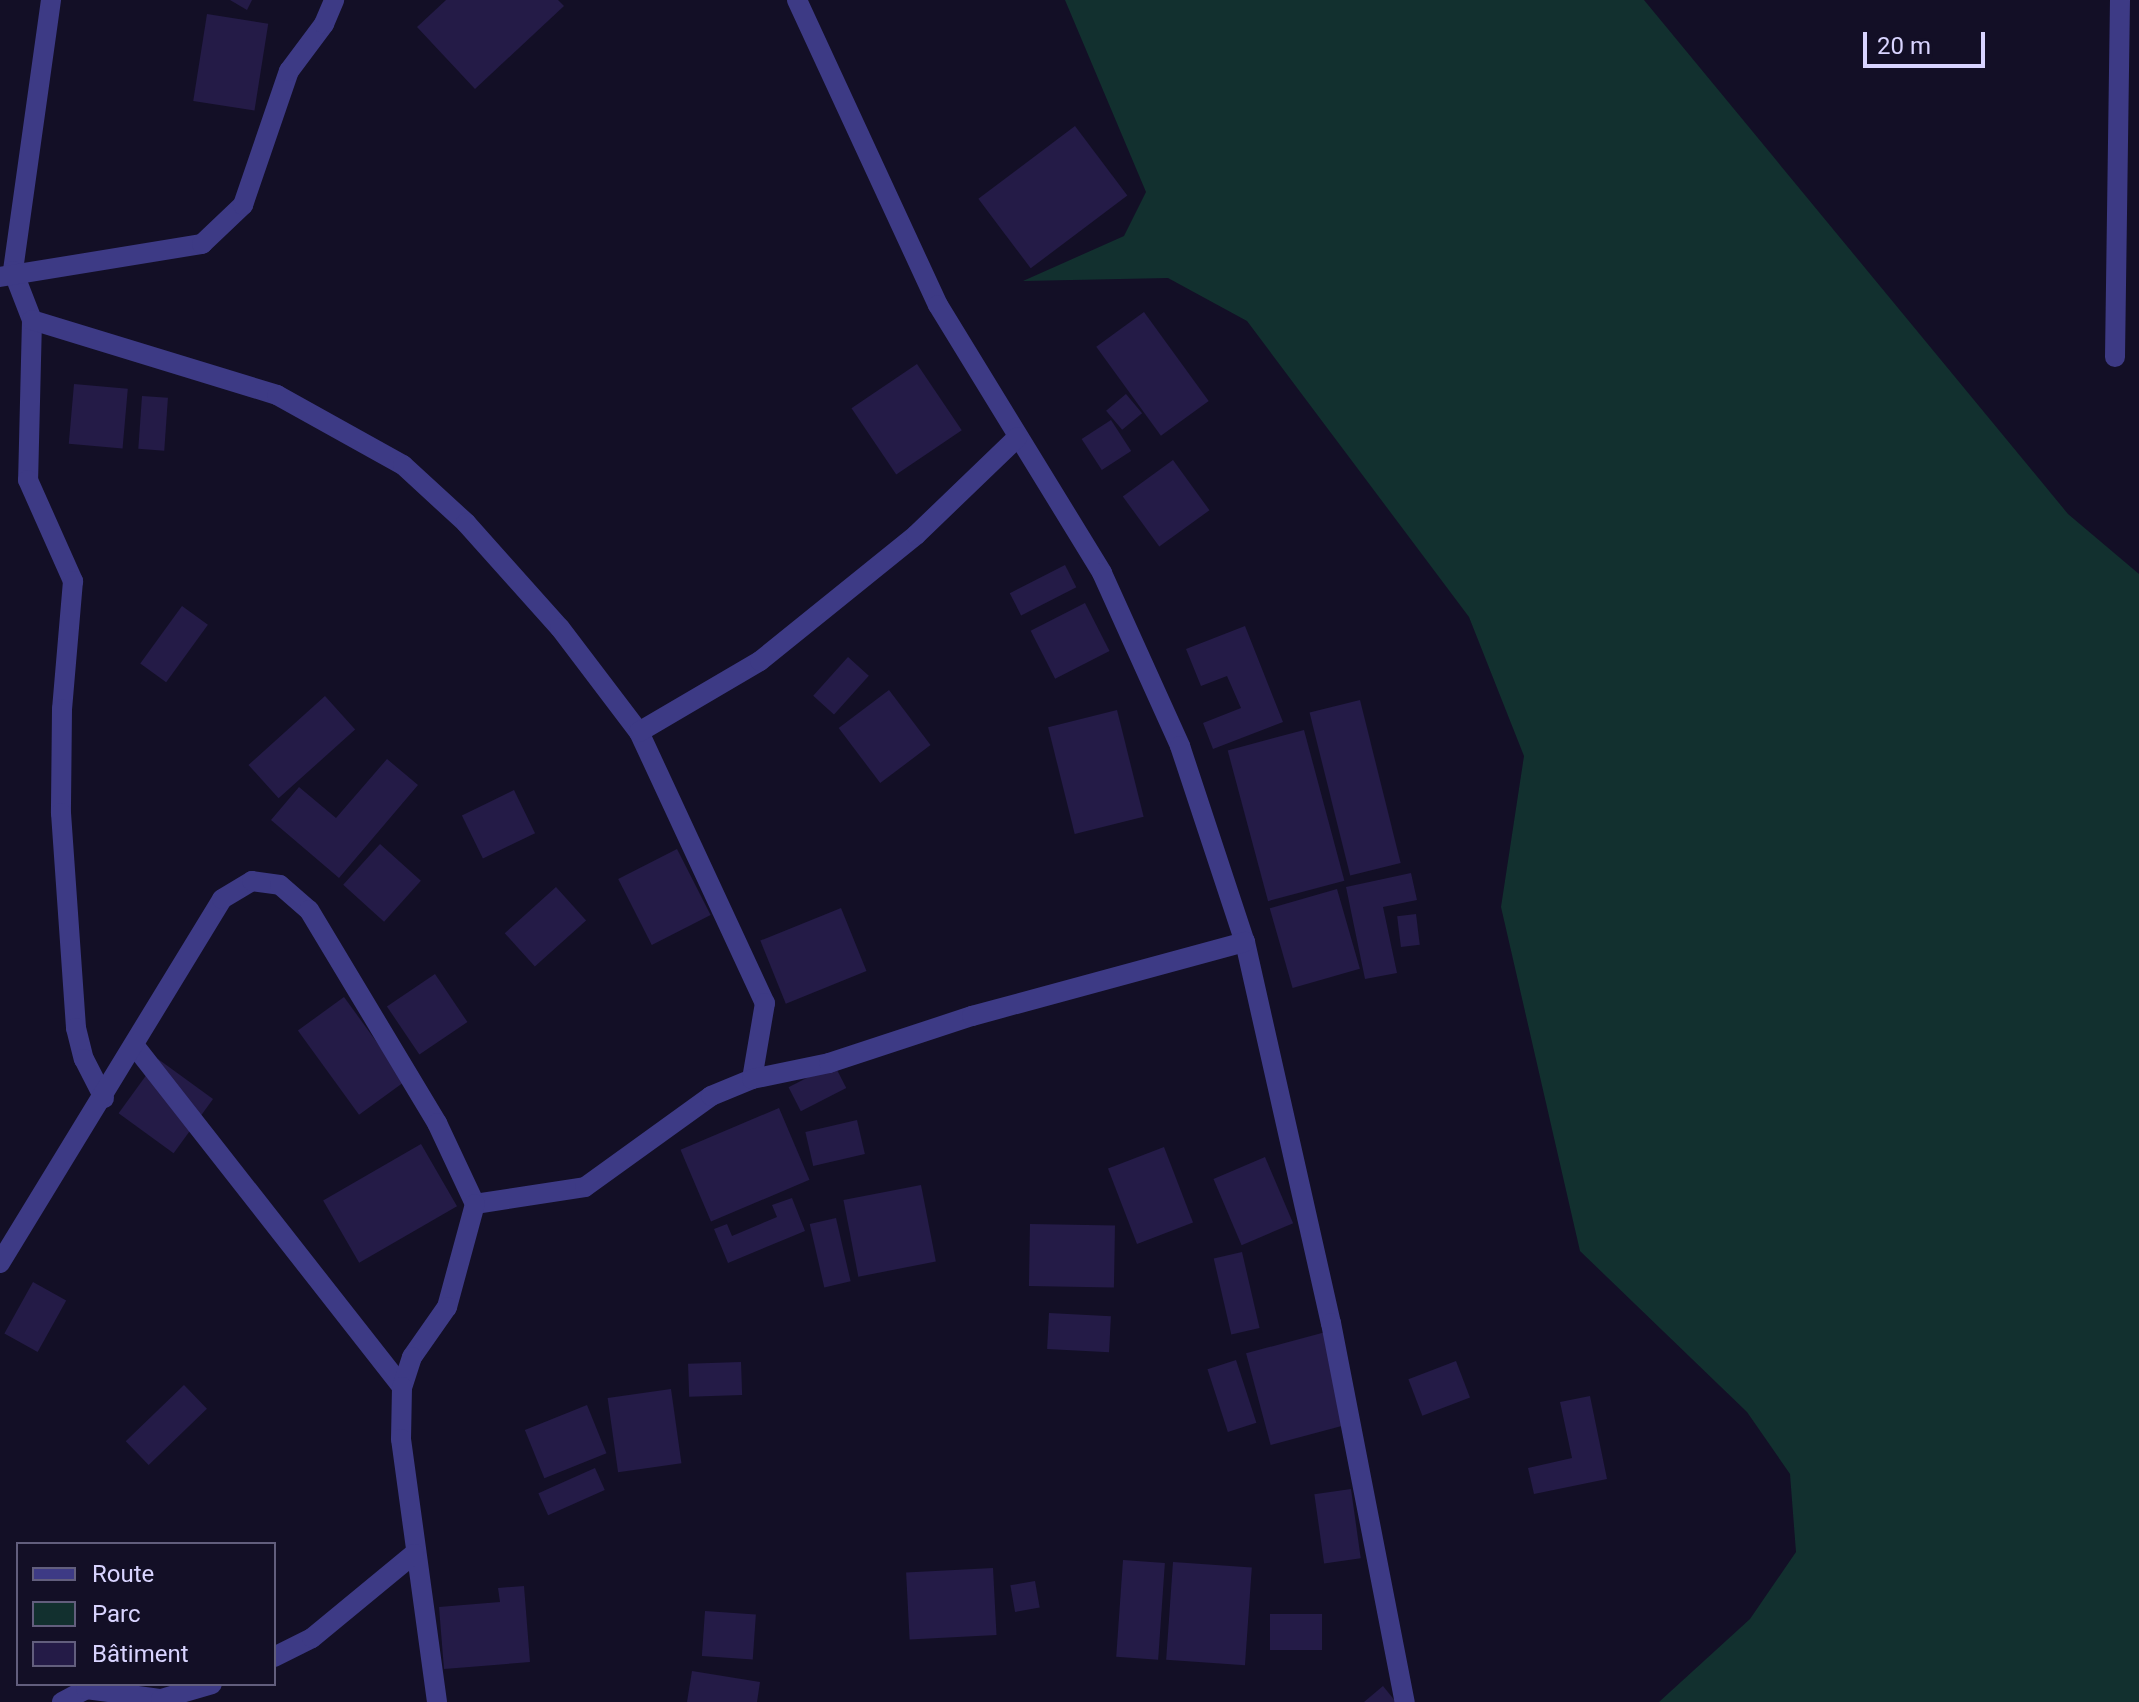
<!DOCTYPE html>
<html>
<head>
<meta charset="utf-8">
<style>
	body { margin:0 }
	#map { position:relative; width:2139px; height:1702px; overflow:hidden; background:#130f26; font-family:Roboto,sans-serif }
	div>[style] { position:absolute }
	.green>* { inset:0; background:#12302f }
	.building>* { inset:0; background:#241b47; transform-origin:0 0 }
	.minor>* { height:20px; margin:-10px; padding:0 10px; transform-origin:10px; border-radius:10px; background:#3d3a85 }
	span { translate:-50% -50%; white-space:nowrap; text-align:center; line-height:1.15; -webkit-text-stroke:6px #130f26; paint-order:stroke }
	.legend { position:absolute; left:16px; top:1542px; width:260px; height:144px; box-sizing:border-box; background:#130f26; border:2px solid #625e7d; margin:0; padding:10px 14px; list-style:none; font-size:24px; color:#d9d4ff }
	.legend li { display:flex; align-items:center; gap:16px; height:40px }
	.legend b { width:40px; border:2px solid #625e7d }
	.scale { position:absolute; left:1863px; top:32px; width:122px; height:36px; box-sizing:border-box; border:4px solid #d9d4ff; border-top:0; padding-left:10px; font-size:24px; line-height:28px; white-space:nowrap; color:#d9d4ff; -webkit-text-stroke:6px #130f26; paint-order:stroke }
</style>
</head>
<body>
<div id="map">
	<div class="green">
		<div style="clip-path:polygon(1065px 0,1644px 0,2068px 514px,2139px 574px,2139px 1702px,1659px 1702px,1750px 1619px,1796px 1552px,1790px 1474px,1747px 1412px,1580px 1251px,1501px 907px,1524px 756px,1469px 617px,1247px 321px,1168px 278px,1023px 281px,1124px 236px,1146px 192px)"></div>
	</div>
	<div class="building">
		<div style="clip-path:polygon(230px 0,252px 0,247px 10px)"></div>
		<div style="clip-path:polygon(446px 0,558px 0,564px 6px,475px 89px,417px 27px)"></div>
		<div style="left:207px;top:14px;width:62px;height:88px;rotate:9deg"></div>
		<div style="left:1075px;top:126px;width:87px;height:121px;rotate:53deg"></div>
		<div style="left:1144px;top:312px;width:110px;height:59px;rotate:54deg"></div>
		<div style="left:917px;top:364px;width:80px;height:79px;rotate:56deg"></div>
		<div style="left:74px;top:384px;width:54px;height:60px;rotate:5deg"></div>
		<div style="left:1126px;top:394px;width:25px;height:26px;rotate:50deg"></div>
		<div style="left:142px;top:396px;width:26px;height:53px;rotate:4deg"></div>
		<div style="left:1111px;top:420px;width:37px;height:35px;rotate:57deg"></div>
		<div style="left:1173px;top:460px;width:62px;height:62px;rotate:54deg"></div>
		<div style="left:1065px;top:565px;width:25px;height:62px;rotate:63deg"></div>
		<div style="left:1085px;top:603px;width:54px;height:61px;rotate:63deg"></div>
		<div style="left:182px;top:606px;width:32px;height:71px;rotate:36deg"></div>
		<div style="clip-path:polygon(1245px 626px,1283px 722px,1213px 749px,1203px 723px,1241px 708px,1227px 676px,1201px 686px,1186px 649px)"></div>
		<div style="left:848px;top:657px;width:28px;height:52px;rotate:42deg"></div>
		<div style="left:889px;top:690px;width:69px;height:63px;rotate:53deg"></div>
		<div style="left:325px;top:696px;width:45px;height:103px;rotate:48deg"></div>
		<div style="left:1360px;top:700px;width:168px;height:52px;rotate:76deg"></div>
		<div style="left:1117px;top:710px;width:110px;height:71px;rotate:76deg"></div>
		<div style="left:1304px;top:730px;width:156px;height:79px;rotate:75deg"></div>
		<div style="clip-path:polygon(387px 759px,418px 785px,339px 878px,271px 820px,299px 787px,336px 818px)"></div>
		<div style="left:514px;top:790px;width:48px;height:58px;rotate:64deg"></div>
		<div style="left:380px;top:844px;width:55px;height:55px;rotate:42deg"></div>
		<div style="left:677px;top:849px;width:74px;height:66px;rotate:63deg"></div>
		<div style="clip-path:polygon(1411px 873px,1417px 900px,1383px 907px,1397px 973px,1365px 979px,1346px 887px)"></div>
		<div style="left:556px;top:887px;width:45px;height:69px;rotate:48deg"></div>
		<div style="left:1337px;top:889px;width:83px;height:70px;rotate:74deg"></div>
		<div style="left:841px;top:908px;width:68px;height:87px;rotate:68deg"></div>
		<div style="left:1416px;top:914px;width:31px;height:19px;rotate:83deg"></div>
		<div style="left:435px;top:974px;width:58px;height:58px;rotate:56deg"></div>
		<div style="left:344px;top:997px;width:104px;height:57px;rotate:54deg"></div>
		<div style="left:158px;top:1059px;width:68px;height:67px;rotate:36deg"></div>
		<div style="left:834px;top:1064px;width:27px;height:51px;rotate:63deg"></div>
		<div style="left:779px;top:1108px;width:78px;height:107px;rotate:67deg"></div>
		<div style="left:857px;top:1120px;width:35px;height:53px;rotate:77deg"></div>
		<div style="left:421px;top:1144px;width:72px;height:113px;rotate:60deg"></div>
		<div style="left:1164px;top:1147px;width:81px;height:60px;rotate:69deg"></div>
		<div style="left:1265px;top:1157px;width:72px;height:56px;rotate:67deg"></div>
		<div style="left:921px;top:1185px;width:78px;height:79px;rotate:79deg"></div>
		<div style="clip-path:polygon(792px 1198px,805px 1231px,728px 1263px,714px 1229px,727px 1224px,732px 1236px,777px 1217px,772px 1205px)"></div>
		<div style="left:836px;top:1218px;width:65px;height:27px;rotate:77deg"></div>
		<div style="left:1030px;top:1224px;width:85px;height:62px;rotate:1deg"></div>
		<div style="left:1242px;top:1252px;width:78px;height:29px;rotate:77deg"></div>
		<div style="left:33px;top:1282px;width:38px;height:59px;rotate:29deg"></div>
		<div style="left:1049px;top:1313px;width:62px;height:36px;rotate:3deg"></div>
		<div style="left:1333px;top:1330px;width:95px;height:90px;rotate:75deg"></div>
		<div style="left:1236px;top:1360px;width:66px;height:30px;rotate:72deg"></div>
		<div style="left:1456px;top:1361px;width:39px;height:51px;rotate:69deg"></div>
		<div style="left:741px;top:1362px;width:33px;height:53px;rotate:88deg"></div>
		<div style="left:184px;top:1385px;width:33px;height:81px;rotate:46deg"></div>
		<div style="left:671px;top:1389px;width:75px;height:64px;rotate:82deg"></div>
		<div style="clip-path:polygon(1590px 1396px,1607px 1479px,1534px 1494px,1528px 1468px,1572px 1458px,1560px 1402px)"></div>
		<div style="left:587px;top:1405px;width:52px;height:67px;rotate:68deg"></div>
		<div style="left:595px;top:1468px;width:24px;height:62px;rotate:66deg"></div>
		<div style="left:1351px;top:1489px;width:70px;height:37px;rotate:82deg"></div>
		<div style="left:1123px;top:1560px;width:42px;height:97px;rotate:4deg"></div>
		<div style="left:1173px;top:1562px;width:79px;height:98px;rotate:4deg"></div>
		<div style="left:993px;top:1568px;width:67px;height:87px;rotate:87deg"></div>
		<div style="left:1035px;top:1581px;width:27px;height:25px;rotate:80deg"></div>
		<div style="clip-path:polygon(524px 1586px,530px 1662px,444px 1669px,439px 1607px,500px 1602px,498px 1588px)"></div>
		<div style="left:705px;top:1611px;width:51px;height:45px;rotate:4deg"></div>
		<div style="left:1322px;top:1614px;width:36px;height:52px;rotate:90deg"></div>
		<div style="clip-path:polygon(692px 1671px,760px 1682px,757px 1702px,687px 1702px)"></div>
		<div style="clip-path:polygon(1383px 1686px,1396px 1702px,1364px 1702px)"></div>
	</div>
	<div class="minor">
		<div style="left:51px;top:0;width:274px;rotate:98deg"></div>
		<div style="left:13px;top:271px;width:53px;rotate:68.8deg"></div>
		<div style="left:32px;top:320px;width:160px;rotate:91.4deg"></div>
		<div style="left:28px;top:480px;width:111px;rotate:66deg"></div>
		<div style="left:73px;top:581px;width:128px;rotate:94.9deg"></div>
		<div style="left:62px;top:709px;width:104px;rotate:90.6deg"></div>
		<div style="left:61px;top:813px;width:216px;rotate:86deg"></div>
		<div style="left:76px;top:1028px;width:32px;rotate:76deg"></div>
		<div style="left:84px;top:1059px;width:44px;rotate:62.9deg"></div>
		<div style="left:797px;top:0;width:336px;rotate:65.2deg"></div>
		<div style="left:938px;top:305px;width:314px;rotate:58.5deg"></div>
		<div style="left:1102px;top:573px;width:190px;rotate:65.7deg"></div>
		<div style="left:1180px;top:746px;width:206px;rotate:71.7deg"></div>
		<div style="left:1245px;top:942px;width:391px;rotate:77.3deg"></div>
		<div style="left:1331px;top:1323px;width:386px;rotate:79deg"></div>
		<div style="left:0;top:277px;width:205px;rotate:-9.3deg"></div>
		<div style="left:202px;top:244px;width:57px;rotate:-43.6deg"></div>
		<div style="left:243px;top:205px;width:142px;rotate:-71.1deg"></div>
		<div style="left:289px;top:71px;width:59px;rotate:-53.3deg"></div>
		<div style="left:324px;top:24px;width:26px;rotate:-67deg"></div>
		<div style="left:32px;top:320px;width:256px;rotate:17deg"></div>
		<div style="left:277px;top:395px;width:144px;rotate:29.1deg"></div>
		<div style="left:403px;top:465px;width:86px;rotate:42.6deg"></div>
		<div style="left:466px;top:523px;width:141px;rotate:48.2deg"></div>
		<div style="left:560px;top:628px;width:131px;rotate:52.8deg"></div>
		<div style="left:639px;top:732px;width:299px;rotate:65.1deg"></div>
		<div style="left:765px;top:1003px;width:77px;rotate:99.7deg"></div>
		<div style="left:2115px;top:357px;width:357px;rotate:-89.2deg"></div>
		<div style="left:639px;top:732px;width:140px;rotate:-30.4deg"></div>
		<div style="left:760px;top:661px;width:201px;rotate:-38.9deg"></div>
		<div style="left:916px;top:535px;width:141px;rotate:-43.9deg"></div>
		<div style="left:134px;top:1045px;width:434px;rotate:51.9deg"></div>
		<div style="left:475px;top:1204px;width:111px;rotate:-8.8deg"></div>
		<div style="left:585px;top:1187px;width:155px;rotate:-35.8deg"></div>
		<div style="left:711px;top:1096px;width:44px;rotate:-22.5deg"></div>
		<div style="left:752px;top:1079px;width:79px;rotate:-11.7deg"></div>
		<div style="left:829px;top:1063px;width:151px;rotate:-18.2deg"></div>
		<div style="left:972px;top:1016px;width:283px;rotate:-15.2deg"></div>
		<div style="left:0;top:1263px;width:426px;rotate:-58.6deg"></div>
		<div style="left:222px;top:899px;width:35px;rotate:-31deg"></div>
		<div style="left:252px;top:881px;width:28px;rotate:8deg"></div>
		<div style="left:280px;top:885px;width:38px;rotate:41deg"></div>
		<div style="left:309px;top:910px;width:249px;rotate:59deg"></div>
		<div style="left:437px;top:1123px;width:89px;rotate:64.9deg"></div>
		<div style="left:475px;top:1204px;width:107px;rotate:105.2deg"></div>
		<div style="left:447px;top:1307px;width:61px;rotate:125deg"></div>
		<div style="left:412px;top:1357px;width:32px;rotate:108deg"></div>
		<div style="left:402px;top:1387px;width:52px;rotate:91.1deg"></div>
		<div style="left:401px;top:1439px;width:265px;rotate:82.2deg"></div>
		<div style="left:274px;top:1657px;width:42px;rotate:-26.6deg"></div>
		<div style="left:312px;top:1638px;width:132px;rotate:-39.5deg"></div>
		<div style="left:62px;top:1702px;width:27px;rotate:-28deg"></div>
		<div style="left:86px;top:1689px;width:76px;rotate:7.6deg"></div>
		<div style="left:161px;top:1699px;width:53px;rotate:-16.4deg"></div>
	</div>
	<ul class="legend">
	<li><b style="height:10px;background:#3d3a85"></b>Route</li>
	<li><b style="height:22px;background:#12302f"></b>Parc</li>
	<li><b style="height:22px;background:#241b47"></b>Bâtiment</li>
	</ul>
	<div class="scale">20 m</div>
</div>
</body>
</html>
